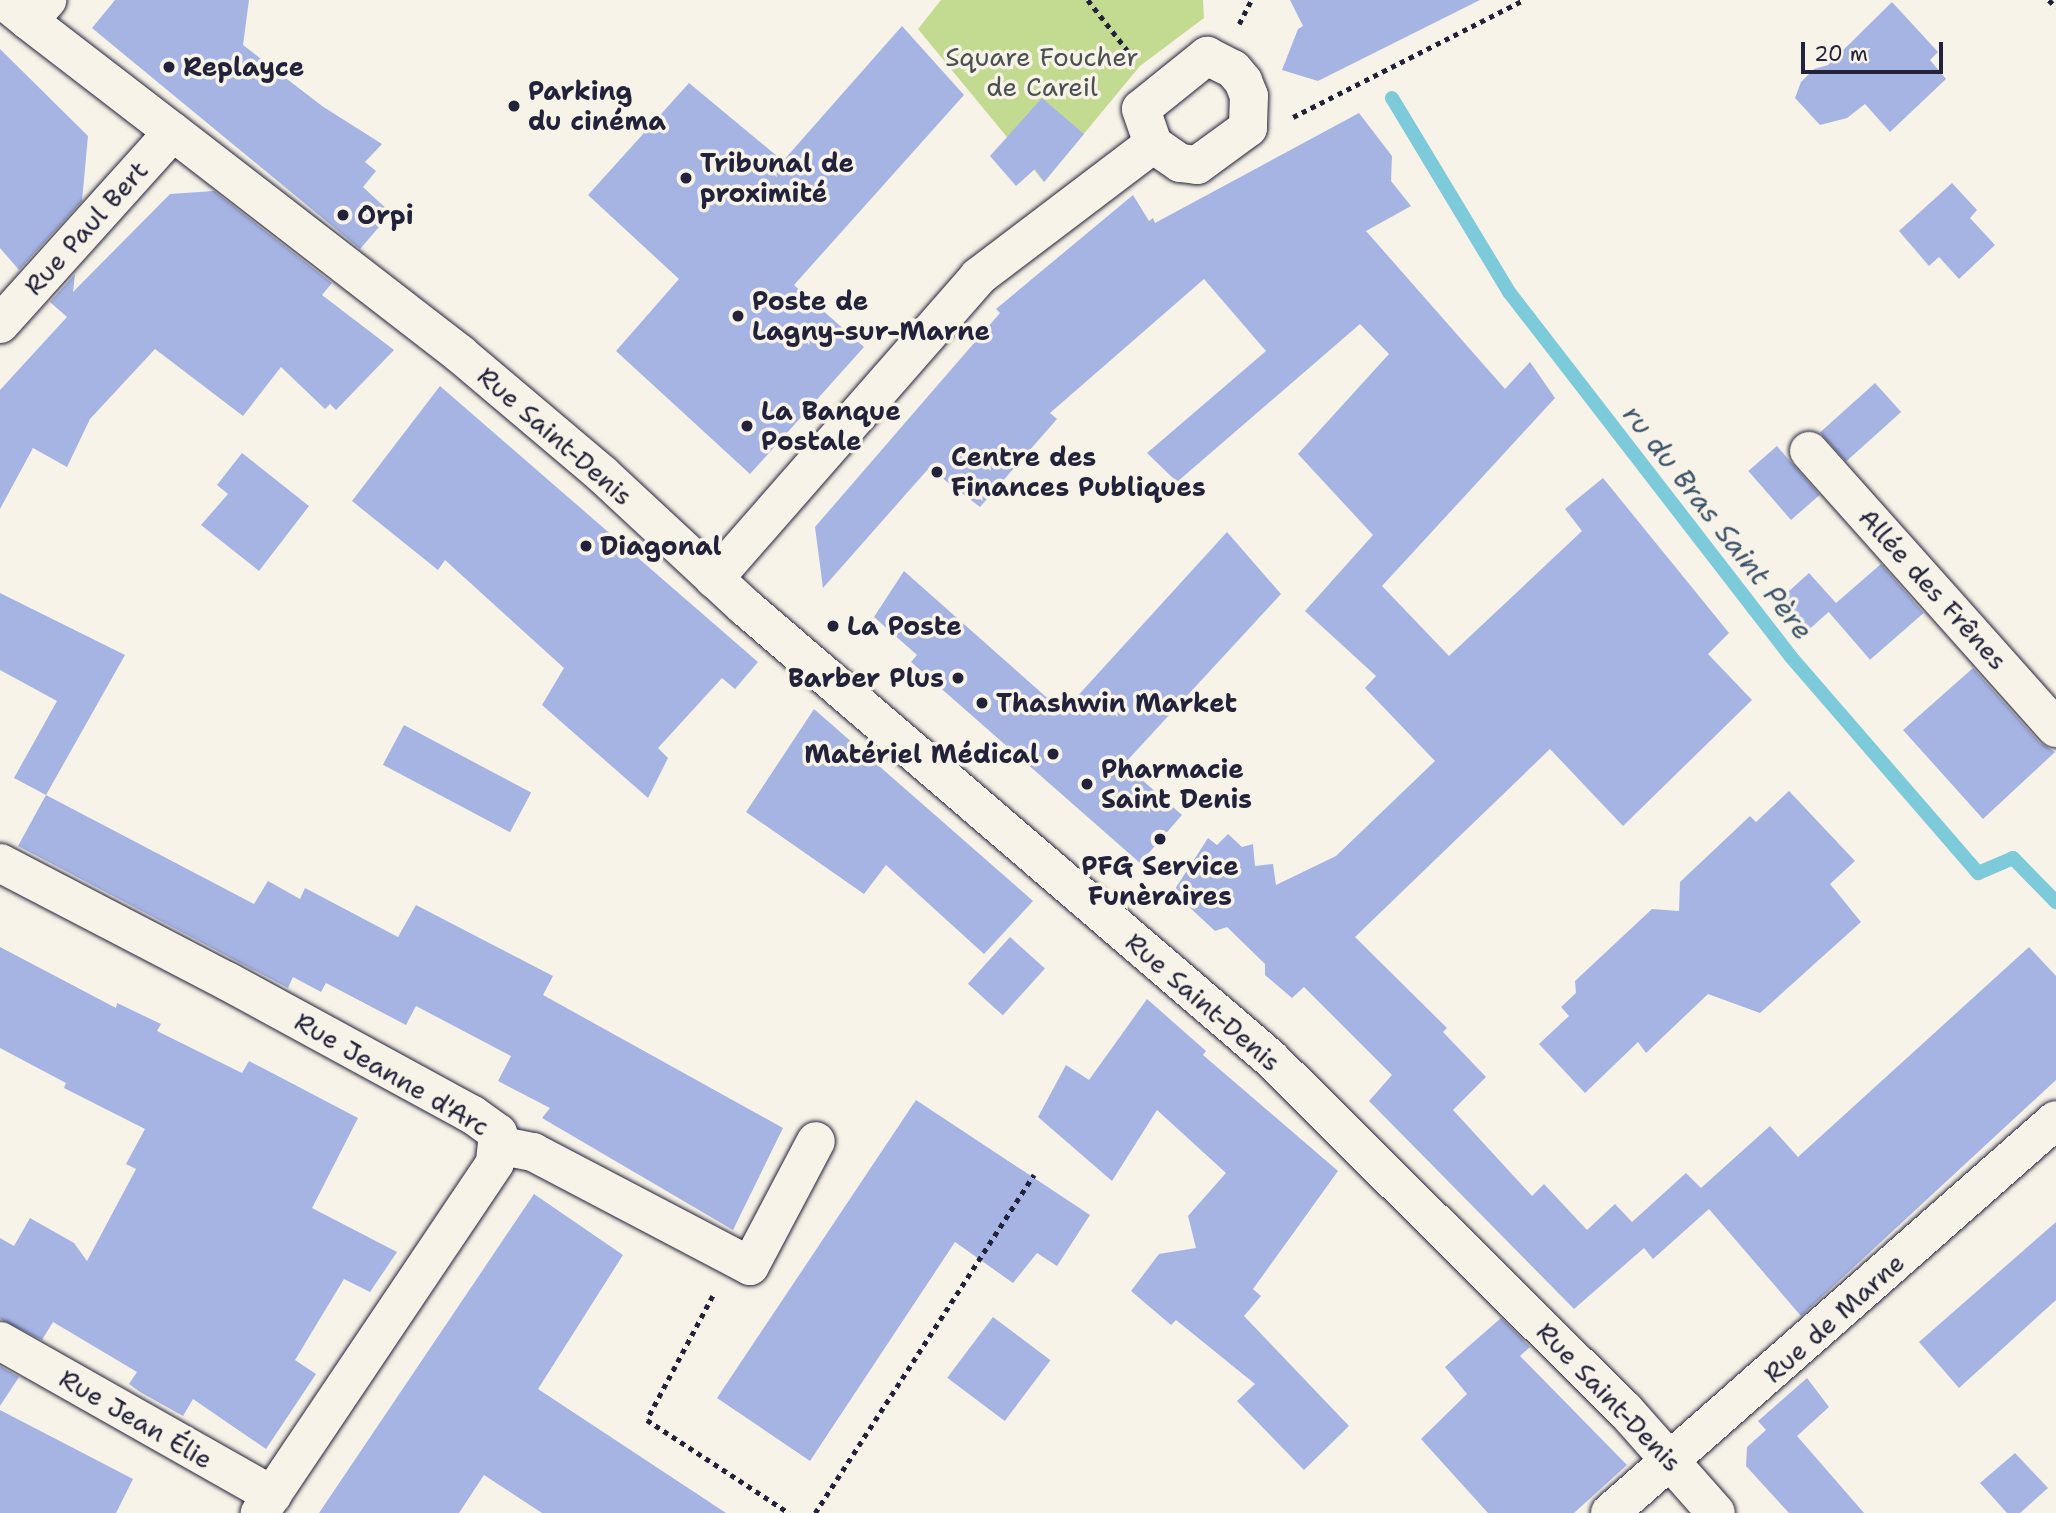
<!DOCTYPE html>
<html>
<head>
<meta charset="utf-8">
<style>
	body { margin:0 }
	#map { position:relative; width:2056px; height:1513px; overflow:hidden; background:#f7f3e8; font-family:"Shantell Sans",sans-serif }
	div>[style] { position:absolute }
	.green>* { inset:0; background:#c2db91 }
	.stream>* { height:14px; margin:-7px; padding:0 7px; transform-origin:7px; border-radius:7px; background:#7ccada }
	.building>* { inset:0; background:#a6b4e4; transform-origin:0 0 }
	.path>* { height:4.5px; margin-top:-2.25px; transform-origin:0; background:repeating-linear-gradient(90deg,#22223b 0 5px,transparent 0 10px) }
	.roads { filter:drop-shadow(0 0 2px #22223b) drop-shadow(0 0 2px #22223b) }
	.minor>* { height:38px; margin:-19px; padding:0 19px; transform-origin:19px; border-radius:19px; background:#f7f3e8 }
	.major>* { height:38px; margin:-19px; padding:0 19px; transform-origin:19px; border-radius:19px; background:#f7f3e8 }
	.dots>* { width:19px; height:19px; translate:-50% -50%; box-sizing:border-box; border:4px solid #f7f3e8; border-radius:50% }
	span { translate:-50% -50%; white-space:nowrap; text-align:center; line-height:1.15; -webkit-text-stroke:7px #f7f3e8; paint-order:stroke }
	.park-label { font-size:26px; color:#4a5050 }
	.poi-label { font-size:26px; color:#22223b; font-weight:700 }
	.left { translate:0 -50%; text-align:left }
	.right { translate:-100% -50%; text-align:right }
	.street-label { font-size:26px; color:#22223b }
	.water-label { font-size:28px; color:#3d546b; font-style:italic }
	.scale { position:absolute; left:1801px; top:42px; width:142px; height:32px; box-sizing:border-box; border:4px solid #22223b; border-top:0; padding-left:9px; font-size:21px; line-height:24px; white-space:nowrap; color:#22223b; -webkit-text-stroke:5px #f7f3e8; paint-order:stroke }
</style>
</head>
<body>
<div id="map">
	<div class="green">
		<div style="clip-path:polygon(941px 0,1203px 0,1204px 18px,1140px 66px,1044px 182px,918px 29px)"></div>
	</div>
	<div class="stream">
		<div style="left:1392px;top:98px;width:227px;rotate:58.9deg"></div>
		<div style="left:1509px;top:292px;width:461px;rotate:52.3deg"></div>
		<div style="left:1791px;top:657px;width:286px;rotate:49.1deg"></div>
		<div style="left:1978px;top:873px;width:38px;rotate:-23deg"></div>
		<div style="left:2013px;top:858px;width:62px;rotate:45.7deg"></div>
	</div>
	<div class="building">
		<div style="clip-path:polygon(115px 0,249px 0,243px 45px,322px 106px,382px 144px,365px 162px,376px 171px,363px 187px,391px 213px,360px 249px,92px 28px)"></div>
		<div style="clip-path:polygon(1290px 0,1480px 0,1318px 81px,1282px 70px,1298px 29px,1303px 26px)"></div>
		<div style="clip-path:polygon(1892px 2px,1938px 52px,1930px 60px,1946px 79px,1890px 132px,1865px 104px,1847px 118px,1820px 125px,1795px 98px,1801px 82px,1814px 69px,1828px 65px)"></div>
		<div style="clip-path:polygon(902px 26px,964px 95px,794px 285px,864px 347px,750px 474px,616px 351px,679px 279px,588px 195px,689px 83px,783px 161px)"></div>
		<div style="clip-path:polygon(0 49px,88px 136px,82px 201px,19px 270px,0 248px)"></div>
		<div style="clip-path:polygon(1042px 98px,1084px 134px,1044px 182px,1035px 169px,1016px 186px,990px 156px)"></div>
		<div style="clip-path:polygon(1359px 113px,1392px 156px,1391px 181px,1411px 206px,1366px 231px,1505px 389px,1530px 362px,1555px 398px,1382px 586px,1449px 656px,1582px 531px,1565px 509px,1603px 478px,1729px 633px,1708px 654px,1752px 700px,1623px 826px,1550px 749px,1355px 937px,1447px 1028px,1443px 1032px,1486px 1077px,1453px 1110px,1532px 1196px,1544px 1184px,1587px 1230px,1615px 1204px,1632px 1222px,1686px 1173px,1701px 1188px,1770px 1126px,1798px 1157px,2029px 947px,2056px 976px,2056px 1080px,1801px 1316px,1709px 1209px,1653px 1259px,1644px 1248px,1574px 1309px,1369px 1101px,1392px 1075px,1304px 987px,1292px 998px,1265px 975px,1265px 964px,1227px 927px,1215px 931px,1173px 892px,1208px 838px,1217px 845px,1228px 834px,1242px 847px,1253px 844px,1255px 866px,1273px 864px,1276px 885px,1336px 856px,1435px 761px,1365px 688px,1376px 676px,1305px 611px,1373px 535px,1298px 454px,1389px 354px,1360px 324px,1177px 482px,1147px 453px,1266px 351px,1204px 279px,1050px 413px,1057px 419px,980px 507px,929px 468px,823px 588px,815px 527px,1000px 313px,996px 309px,1133px 195px,1149px 221px,1153px 218px,1155px 223px)"></div>
		<div style="clip-path:polygon(1952px 183px,1977px 210px,1970px 218px,1995px 245px,1959px 279px,1939px 257px,1929px 266px,1899px 231px)"></div>
		<div style="clip-path:polygon(214px 191px,332px 283px,322px 295px,394px 350px,336px 410px,330px 404px,325px 409px,281px 367px,243px 416px,155px 349px,90px 419px,67px 467px,33px 448px,0 509px,0 390px,67px 317px,50px 302px,75px 274px,73px 292px,170px 194px)"></div>
		<div style="left:1875px;top:383px;width:39px;height:74px;rotate:48deg"></div>
		<div style="clip-path:polygon(440px 386px,758px 662px,735px 689px,722px 678px,658px 748px,668px 758px,648px 798px,542px 705px,564px 668px,445px 560px,438px 570px,352px 501px)"></div>
		<div style="left:1777px;top:446px;width:65px;height:38px;rotate:49deg"></div>
		<div style="clip-path:polygon(242px 453px,309px 506px,259px 571px,201px 525px,228px 494px,217px 485px)"></div>
		<div style="clip-path:polygon(1227px 532px,1281px 594px,1124px 764px,1182px 815px,1140px 863px,911px 662px,917px 655px,874px 617px,904px 571px,1063px 712px)"></div>
		<div style="left:1881px;top:564px;width:65px;height:71px;rotate:49deg"></div>
		<div style="left:1809px;top:573px;width:42px;height:41px;rotate:48deg"></div>
		<div style="clip-path:polygon(0 593px,125px 655px,46px 795px,14px 778px,57px 701px,0 670px)"></div>
		<div style="clip-path:polygon(1973px 668px,2040px 743px,2055px 752px,1983px 819px,1903px 730px)"></div>
		<div style="clip-path:polygon(814px 709px,1033px 901px,984px 954px,886px 865px,864px 894px,746px 812px)"></div>
		<div style="left:404px;top:725px;width:144px;height:45px;rotate:28deg"></div>
		<div style="clip-path:polygon(1789px 791px,1855px 861px,1830px 884px,1861px 922px,1760px 1013px,1708px 994px,1646px 1053px,1638px 1042px,1585px 1093px,1539px 1044px,1569px 1016px,1561px 1007px,1576px 993px,1575px 981px,1652px 909px,1679px 911px,1680px 882px,1750px 816px,1756px 822px)"></div>
		<div style="clip-path:polygon(46px 795px,254px 904px,268px 881px,300px 899px,305px 888px,398px 937px,416px 905px,553px 976px,543px 995px,783px 1128px,733px 1230px,542px 1118px,550px 1108px,498px 1081px,511px 1056px,416px 1006px,406px 1025px,326px 983px,321px 992px,293px 977px,288px 988px,18px 846px)"></div>
		<div style="left:1010px;top:937px;width:47px;height:63px;rotate:42deg"></div>
		<div style="clip-path:polygon(0 947px,116px 1008px,117px 1003px,161px 1024px,157px 1031px,242px 1073px,249px 1061px,358px 1118px,312px 1208px,397px 1252px,370px 1292px,344px 1279px,295px 1360px,316px 1374px,266px 1449px,193px 1399px,183px 1416px,140px 1392px,129px 1384px,137px 1372px,53px 1322px,42px 1340px,0 1319px,0 1238px,14px 1246px,30px 1218px,74px 1243px,87px 1261px,136px 1169px,126px 1164px,145px 1129px,64px 1088px,66px 1083px,0 1048px)"></div>
		<div style="clip-path:polygon(1147px 999px,1206px 1051px,1203px 1055px,1338px 1171px,1253px 1289px,1261px 1296px,1244px 1316px,1349px 1426px,1304px 1470px,1237px 1401px,1255px 1384px,1176px 1320px,1171px 1325px,1131px 1291px,1159px 1254px,1196px 1248px,1188px 1216px,1226px 1173px,1157px 1110px,1112px 1181px,1038px 1117px,1066px 1065px,1089px 1080px)"></div>
		<div style="clip-path:polygon(916px 1100px,1090px 1215px,1057px 1266px,1037px 1253px,1013px 1283px,955px 1242px,810px 1461px,717px 1398px)"></div>
		<div style="clip-path:polygon(534px 1194px,623px 1255px,538px 1389px,726px 1513px,542px 1513px,484px 1475px,459px 1513px,319px 1513px)"></div>
		<div style="clip-path:polygon(2056px 1222px,2056px 1300px,1959px 1388px,1919px 1342px)"></div>
		<div style="left:993px;top:1317px;width:72px;height:76px;rotate:37deg"></div>
		<div style="clip-path:polygon(1501px 1318px,1530px 1347px,1520px 1356px,1627px 1465px,1574px 1513px,1488px 1513px,1421px 1439px,1467px 1394px,1445px 1367px)"></div>
		<div style="clip-path:polygon(0 1366px,19px 1377px,0 1406px)"></div>
		<div style="clip-path:polygon(1807px 1378px,1829px 1407px,1797px 1436px,1864px 1513px,1789px 1513px,1746px 1466px,1747px 1447px,1766px 1430px,1758px 1421px)"></div>
		<div style="clip-path:polygon(0 1410px,133px 1479px,116px 1513px,0 1513px)"></div>
		<div style="clip-path:polygon(2015px 1453px,2048px 1488px,2020px 1513px,2007px 1513px,1980px 1483px)"></div>
	</div>
	<div class="path">
		<div style="left:1088px;top:0;width:76px;rotate:51.9deg"></div>
		<div style="left:2049px;top:0;width:10px;rotate:45deg"></div>
		<div style="left:1239px;top:24px;width:27px;rotate:-63deg"></div>
		<div style="left:1293px;top:117px;width:259px;rotate:-26.9deg"></div>
		<div style="left:713px;top:1296px;width:140px;rotate:118deg"></div>
		<div style="left:647px;top:1420px;width:170px;rotate:33.2deg"></div>
		<div style="left:815px;top:1513px;width:403px;rotate:-57.1deg"></div>
	</div>
	<div class="roads">
		<div class="minor">
			<div style="left:1207px;top:56px;width:29px;rotate:27deg"></div>
			<div style="left:1233px;top:69px;width:16px;rotate:50deg"></div>
			<div style="left:1243px;top:81px;width:16px;rotate:68deg"></div>
			<div style="left:1249px;top:96px;width:32px;rotate:92deg"></div>
			<div style="left:1248px;top:128px;width:63px;rotate:144deg"></div>
			<div style="left:1197px;top:165px;width:17px;rotate:-173deg"></div>
			<div style="left:1180px;top:163px;width:33px;rotate:-145deg"></div>
			<div style="left:1153px;top:144px;width:37px;rotate:-109deg"></div>
			<div style="left:1141px;top:109px;width:85px;rotate:-38.8deg"></div>
			<div style="left:0;top:324px;width:258px;rotate:-48deg"></div>
			<div style="left:173px;top:132px;width:182px;rotate:-142.4deg"></div>
			<div style="left:29px;top:21px;width:28px;rotate:-49deg"></div>
			<div style="left:1809px;top:451px;width:371px;rotate:48.3deg"></div>
			<div style="left:714px;top:579px;width:401px;rotate:-48.8deg"></div>
			<div style="left:978px;top:277px;width:220px;rotate:-37.2deg"></div>
			<div style="left:0;top:863px;width:256px;rotate:27.5deg"></div>
			<div style="left:227px;top:981px;width:280px;rotate:28.6deg"></div>
			<div style="left:473px;top:1115px;width:31px;rotate:36deg"></div>
			<div style="left:498px;top:1133px;width:30px;rotate:96deg"></div>
			<div style="left:495px;top:1163px;width:422px;rotate:123.9deg"></div>
			<div style="left:497px;top:1145px;width:37px;rotate:11deg"></div>
			<div style="left:533px;top:1152px;width:245px;rotate:27.7deg"></div>
			<div style="left:750px;top:1266px;width:141px;rotate:-62.2deg"></div>
			<div style="left:0;top:1341px;width:313px;rotate:29.5deg"></div>
			<div style="left:1610px;top:1513px;width:594px;rotate:-41.39deg"></div>
		</div>
		<div class="major">
			<div style="left:3px;top:0;width:33px;rotate:39deg"></div>
			<div style="left:173px;top:132px;width:363px;rotate:37.7deg"></div>
			<div style="left:460px;top:354px;width:186px;rotate:40.2deg"></div>
			<div style="left:602px;top:474px;width:194px;rotate:42.9deg"></div>
			<div style="left:744px;top:606px;width:694px;rotate:40.67deg"></div>
			<div style="left:1270px;top:1058px;width:500px;rotate:44.8deg"></div>
			<div style="left:1625px;top:1410px;width:137px;rotate:48.5deg"></div>
		</div>
	</div>
	<div class="dots">
		<div style="left:169px;top:67px;background:#22223b"></div>
		<div style="left:514px;top:106px;background:#22223b"></div>
		<div style="left:686px;top:178px;background:#22223b"></div>
		<div style="left:343px;top:215px;background:#22223b"></div>
		<div style="left:738px;top:316px;background:#22223b"></div>
		<div style="left:747px;top:426px;background:#22223b"></div>
		<div style="left:937px;top:472px;background:#22223b"></div>
		<div style="left:586px;top:546px;background:#22223b"></div>
		<div style="left:833px;top:626px;background:#22223b"></div>
		<div style="left:958px;top:678px;background:#22223b"></div>
		<div style="left:982px;top:703px;background:#22223b"></div>
		<div style="left:1053px;top:754px;background:#22223b"></div>
		<div style="left:1087px;top:784px;background:#22223b"></div>
		<div style="left:1160px;top:839px;background:#22223b"></div>
	</div>
	<div class="park-label">
		<span style="left:1042px;top:72px">Square Foucher<br>de Careil</span>
	</div>
	<div class="poi-label">
		<span class="left" style="left:183px;top:67px">Replayce</span>
		<span class="left" style="left:528px;top:106px">Parking<br>du cinéma</span>
		<span class="left" style="left:700px;top:178px">Tribunal de<br>proximité</span>
		<span class="left" style="left:357px;top:215px">Orpi</span>
		<span class="left" style="left:752px;top:316px">Poste de<br>Lagny-sur-Marne</span>
		<span class="left" style="left:761px;top:426px">La Banque<br>Postale</span>
		<span class="left" style="left:951px;top:472px">Centre des<br>Finances Publiques</span>
		<span class="left" style="left:600px;top:546px">Diagonal</span>
		<span class="left" style="left:847px;top:626px">La Poste</span>
		<span class="right" style="left:944px;top:678px">Barber Plus</span>
		<span class="left" style="left:996px;top:703px">Thashwin Market</span>
		<span class="right" style="left:1039px;top:754px">Matériel Médical</span>
		<span class="left" style="left:1101px;top:784px">Pharmacie<br>Saint Denis</span>
		<span style="left:1160px;top:881px">PFG Service<br>Funèraires</span>
	</div>
	<div class="street-label">
		<span style="left:86px;top:228px;rotate:-48deg">Rue Paul Bert</span>
		<span style="left:555px;top:436px;rotate:41deg">Rue Saint-Denis</span>
		<span style="left:1933px;top:589px;rotate:48deg">Allée des Frênes</span>
		<span style="left:1203px;top:1002px;rotate:41deg">Rue Saint-Denis</span>
		<span style="left:392px;top:1074px;rotate:30deg">Rue Jeanne d'Arc</span>
		<span style="left:1834px;top:1318px;rotate:-42deg">Rue de Marne</span>
		<span style="left:1609px;top:1397px;rotate:46deg">Rue Saint-Denis</span>
		<span style="left:136px;top:1419px;rotate:30deg">Rue Jean Élie</span>
	</div>
	<div class="water-label">
		<span style="left:1718px;top:522px;rotate:52deg">ru du Bras Saint Père</span>
	</div>
	<div class="scale">20 m</div>
</div>
</body>
</html>
